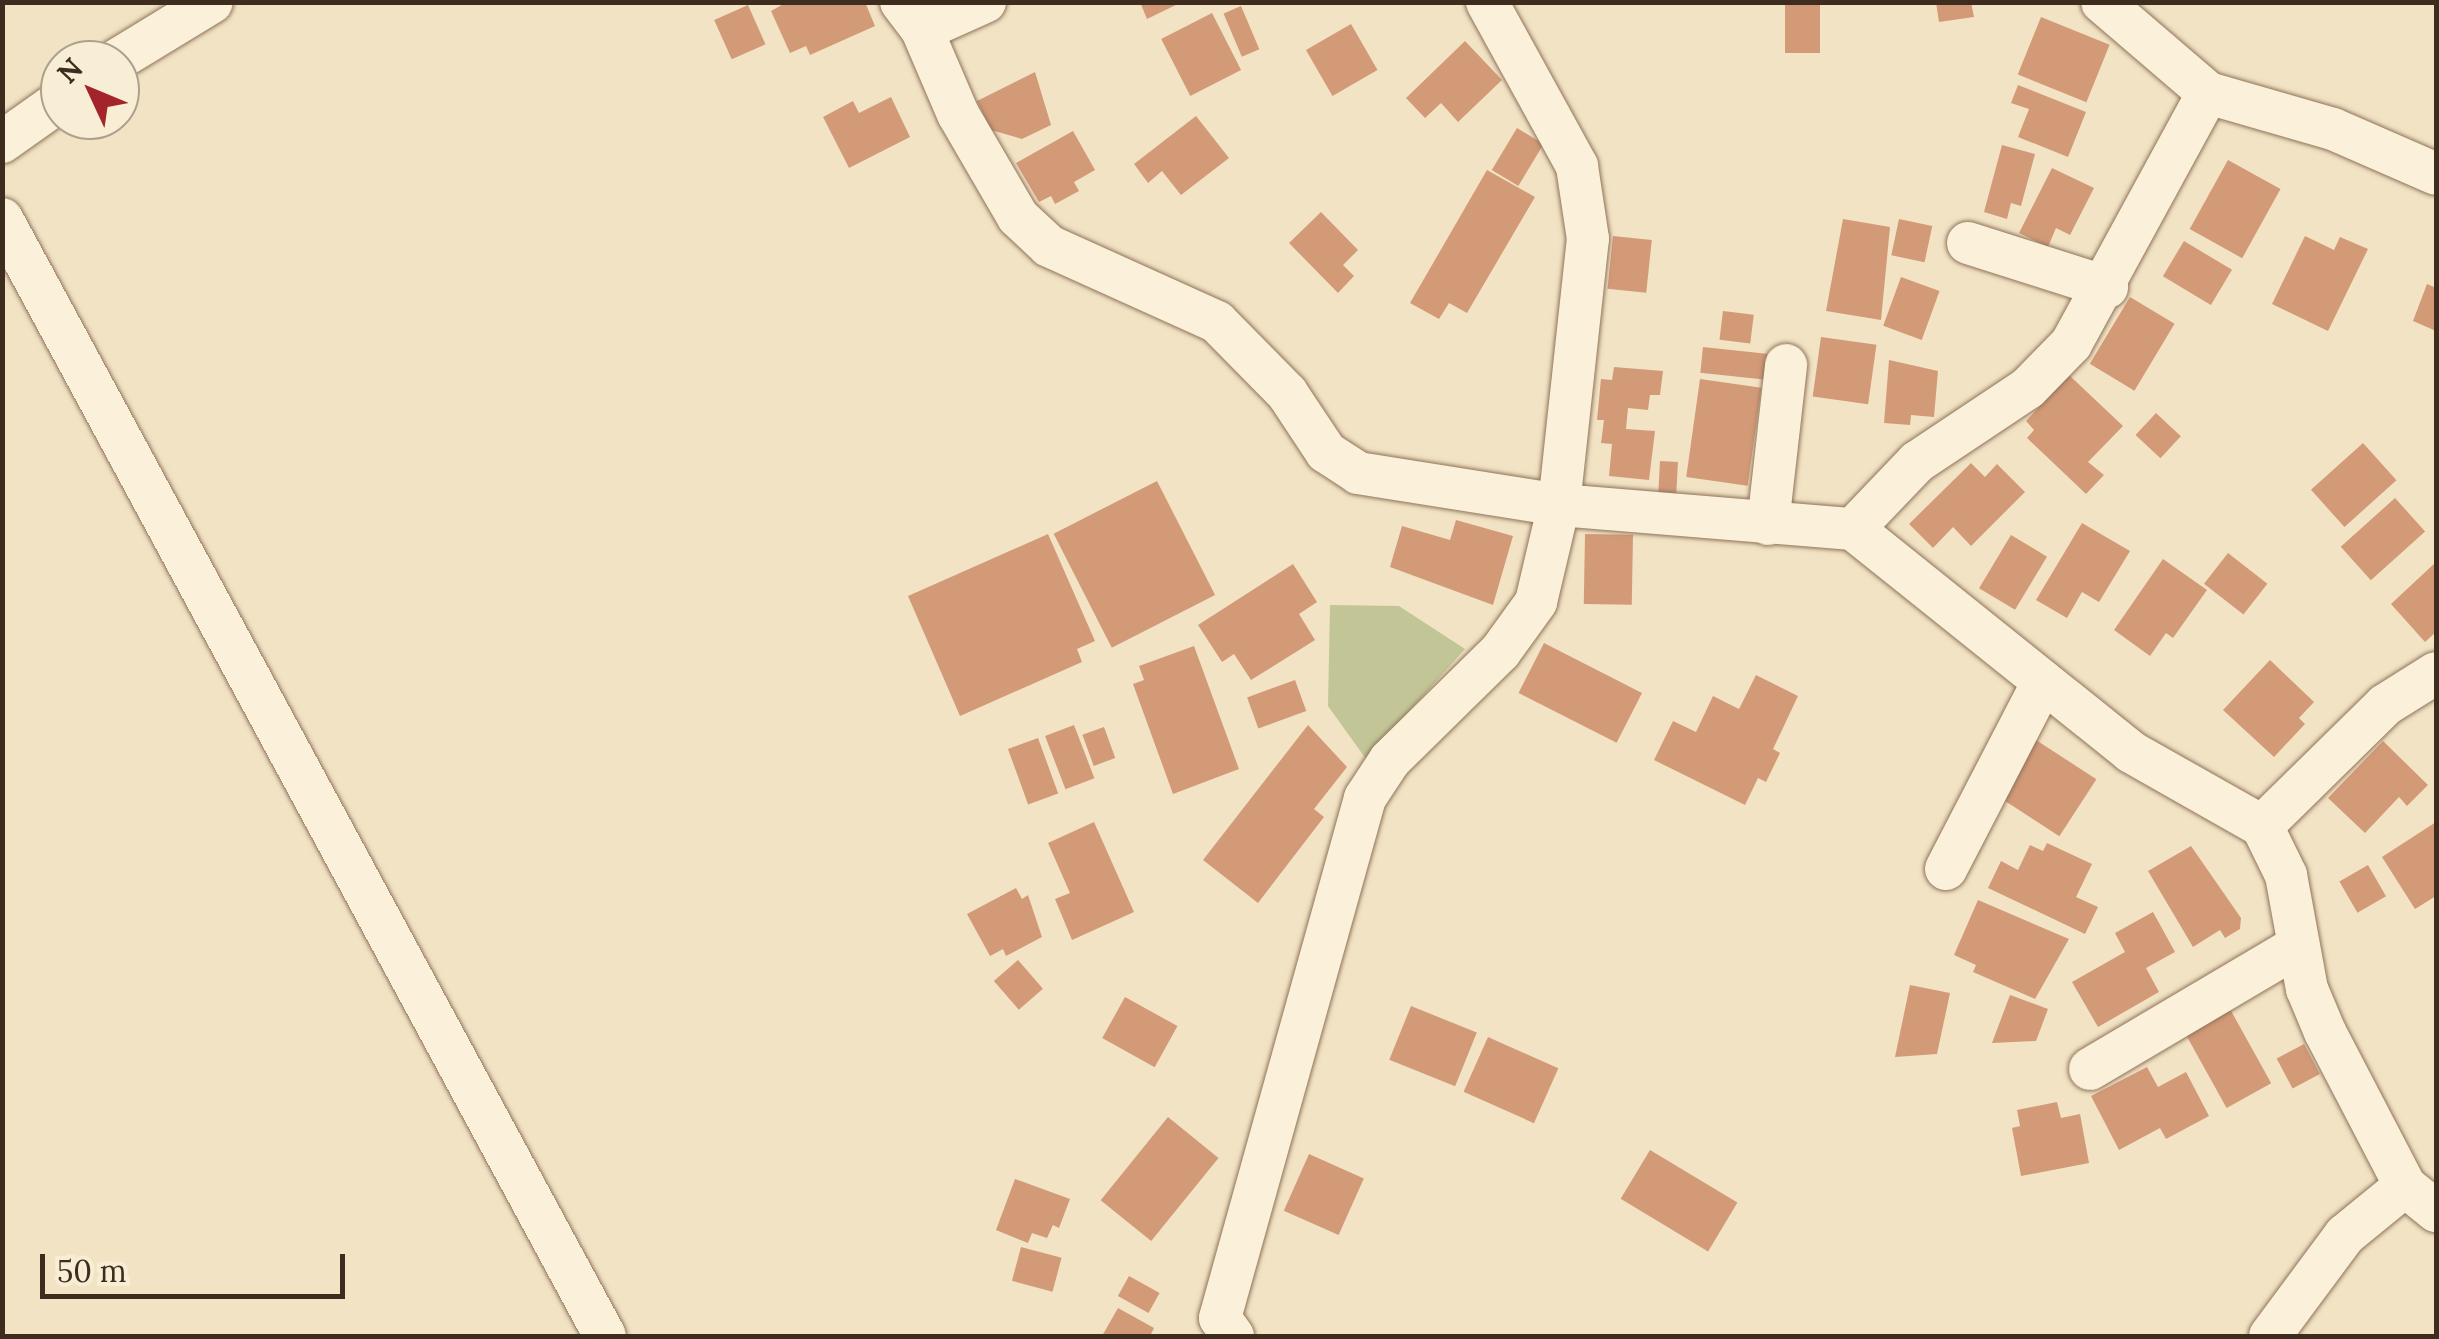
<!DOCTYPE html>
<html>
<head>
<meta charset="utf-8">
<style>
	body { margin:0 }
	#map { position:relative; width:2439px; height:1339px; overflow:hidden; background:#f2e3c5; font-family:Lora,serif }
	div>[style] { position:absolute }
	.cemetery>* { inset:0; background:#c2c697 }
	.building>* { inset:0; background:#d39a78; transform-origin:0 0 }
	.roads { filter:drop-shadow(0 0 2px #8f7359) drop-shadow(0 0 2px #8f7359) }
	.street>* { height:42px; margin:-21px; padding:0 21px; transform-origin:21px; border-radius:21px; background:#fbf0d9 }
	span { translate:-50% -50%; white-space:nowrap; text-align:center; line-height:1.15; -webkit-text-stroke:10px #f8edd5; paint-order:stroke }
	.frame { position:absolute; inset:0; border:5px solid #3e2c1e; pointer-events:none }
	.north { position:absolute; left:40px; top:40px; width:100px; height:100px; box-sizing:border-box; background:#f8edd5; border:2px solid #aea08c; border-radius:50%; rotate:314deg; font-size:28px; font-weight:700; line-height:40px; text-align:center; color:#3e2c1e }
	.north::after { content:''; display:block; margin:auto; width:35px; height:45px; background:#a3242a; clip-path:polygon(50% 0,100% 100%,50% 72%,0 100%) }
	.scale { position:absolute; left:40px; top:1254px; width:305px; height:45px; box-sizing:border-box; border:5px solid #3e2c1e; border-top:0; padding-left:12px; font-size:30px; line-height:35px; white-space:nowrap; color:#3e2c1e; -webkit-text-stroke:8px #f8edd5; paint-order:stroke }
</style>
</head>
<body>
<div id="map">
	<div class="cemetery">
		<div style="clip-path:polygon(1330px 605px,1399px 606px,1465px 649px,1366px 759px,1328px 706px)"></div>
	</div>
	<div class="building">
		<div style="clip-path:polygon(787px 2px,865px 2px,875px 26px,810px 55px,806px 46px,790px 53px,771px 11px)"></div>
		<div style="clip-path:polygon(1140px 2px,1182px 2px,1147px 19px)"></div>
		<div style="left:1785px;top:2px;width:35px;height:51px"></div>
		<div style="clip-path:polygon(1936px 2px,1971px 2px,1974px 17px,1939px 22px)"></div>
		<div style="left:748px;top:5px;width:43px;height:37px;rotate:66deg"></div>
		<div style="left:1241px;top:6px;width:47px;height:19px;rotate:67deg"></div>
		<div style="left:1212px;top:13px;width:64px;height:57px;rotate:63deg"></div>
		<div style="left:2041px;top:17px;width:74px;height:62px;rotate:22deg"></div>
		<div style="left:1351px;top:24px;width:53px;height:52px;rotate:60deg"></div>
		<div style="clip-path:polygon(1465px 41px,1502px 80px,1458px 122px,1441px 103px,1425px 118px,1406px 98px)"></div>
		<div style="clip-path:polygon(1035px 72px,1051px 125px,1022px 139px,991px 130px,977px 101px)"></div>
		<div style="clip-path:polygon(2018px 85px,2086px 112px,2068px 157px,2018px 137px,2029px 109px,2011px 103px)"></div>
		<div style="clip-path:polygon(891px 97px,910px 137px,849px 168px,823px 117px,853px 101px,859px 113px)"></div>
		<div style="clip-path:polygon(1196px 116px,1229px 158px,1181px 195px,1162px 171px,1148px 183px,1134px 164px)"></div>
		<div style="left:1517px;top:128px;width:31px;height:49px;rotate:31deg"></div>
		<div style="clip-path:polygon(1073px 131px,1095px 170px,1074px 182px,1079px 191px,1055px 204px,1051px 196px,1039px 202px,1016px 163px)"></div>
		<div style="clip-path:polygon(2002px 145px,2035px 154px,2021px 206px,2011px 203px,2007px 219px,1984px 212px)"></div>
		<div style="left:2228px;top:160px;width:60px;height:79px;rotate:29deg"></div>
		<div style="clip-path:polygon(2052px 168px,2094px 188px,2070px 235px,2056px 228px,2048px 247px,2019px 233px)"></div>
		<div style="clip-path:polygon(1487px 170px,1535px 197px,1467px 313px,1449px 303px,1439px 319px,1410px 303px)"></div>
		<div style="clip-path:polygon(1321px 212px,1358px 250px,1343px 265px,1354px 276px,1338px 293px,1289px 243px)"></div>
		<div style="clip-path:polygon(1843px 219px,1890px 227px,1881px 320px,1826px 311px)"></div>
		<div style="left:1899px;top:219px;width:34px;height:37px;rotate:12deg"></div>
		<div style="left:1613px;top:236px;width:39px;height:53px;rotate:6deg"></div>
		<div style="clip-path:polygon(2305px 236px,2334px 250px,2340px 237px,2368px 249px,2328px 331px,2272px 304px)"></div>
		<div style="left:2184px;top:241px;width:56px;height:41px;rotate:31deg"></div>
		<div style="left:1901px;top:277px;width:41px;height:52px;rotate:20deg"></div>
		<div style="clip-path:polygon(2427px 284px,2436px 288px,2436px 331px,2413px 321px)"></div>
		<div style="left:2130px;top:297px;width:52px;height:78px;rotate:31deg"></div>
		<div style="left:1723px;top:311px;width:31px;height:29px;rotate:7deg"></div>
		<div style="left:1821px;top:337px;width:56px;height:60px;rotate:8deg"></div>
		<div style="left:1703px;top:347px;width:66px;height:26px;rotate:6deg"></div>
		<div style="clip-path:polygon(1889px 360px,1938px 371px,1934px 417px,1911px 415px,1910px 425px,1884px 423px)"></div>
		<div style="clip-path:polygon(1614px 367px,1663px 371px,1660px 395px,1650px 395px,1648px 410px,1628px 408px,1626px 429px,1655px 431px,1649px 480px,1609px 476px,1612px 444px,1601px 443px,1604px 420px,1597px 420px,1601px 379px,1612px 380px)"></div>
		<div style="clip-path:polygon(2069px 375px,2123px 426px,2088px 462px,2104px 475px,2086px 494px,2027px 438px,2034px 430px,2026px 421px)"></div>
		<div style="left:1700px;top:379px;width:62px;height:99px;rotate:8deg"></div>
		<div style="left:2156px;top:413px;width:34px;height:30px;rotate:43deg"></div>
		<div style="left:2363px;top:443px;width:50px;height:70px;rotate:48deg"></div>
		<div style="left:1660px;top:461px;width:18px;height:32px;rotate:3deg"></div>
		<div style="clip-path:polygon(1971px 463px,1985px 477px,1997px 464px,2025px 492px,1971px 546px,1953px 527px,1933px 548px,1909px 524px)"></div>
		<div style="left:1157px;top:481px;width:128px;height:116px;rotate:63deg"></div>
		<div style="left:2395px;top:498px;width:45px;height:73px;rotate:48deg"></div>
		<div style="clip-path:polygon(1456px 520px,1513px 536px,1493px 605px,1390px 567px,1402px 526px,1450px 540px)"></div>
		<div style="clip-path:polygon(2082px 523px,2130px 551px,2099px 602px,2082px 592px,2067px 618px,2036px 600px)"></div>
		<div style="clip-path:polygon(1048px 534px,1095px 641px,1077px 649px,1082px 662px,960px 716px,908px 596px)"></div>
		<div style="left:1585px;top:534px;width:48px;height:70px;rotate:1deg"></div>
		<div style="left:2011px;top:535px;width:42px;height:62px;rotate:31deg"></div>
		<div style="left:2228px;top:553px;width:50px;height:39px;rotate:38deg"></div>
		<div style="clip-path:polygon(2163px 559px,2207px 590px,2173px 638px,2166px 633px,2150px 656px,2114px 630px)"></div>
		<div style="clip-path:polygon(2436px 562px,2436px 632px,2425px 642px,2391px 604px)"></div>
		<div style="clip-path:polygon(1293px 564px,1317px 602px,1299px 614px,1315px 640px,1251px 680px,1234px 654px,1222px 662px,1198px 625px)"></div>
		<div style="left:1544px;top:643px;width:110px;height:56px;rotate:27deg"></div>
		<div style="clip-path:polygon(1194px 646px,1239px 769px,1173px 794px,1133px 684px,1144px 680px,1139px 666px)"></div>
		<div style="clip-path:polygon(2270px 660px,2314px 702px,2299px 718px,2305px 724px,2274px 757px,2223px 710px)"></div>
		<div style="clip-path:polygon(1756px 675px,1798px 696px,1773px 749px,1780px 753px,1766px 782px,1758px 778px,1745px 805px,1654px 760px,1673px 721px,1696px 732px,1713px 696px,1739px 709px)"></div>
		<div style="left:1295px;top:680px;width:33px;height:51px;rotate:70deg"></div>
		<div style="left:1074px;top:725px;width:57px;height:31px;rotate:69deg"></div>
		<div style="clip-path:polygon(1308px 725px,1347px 767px,1314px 809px,1324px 817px,1258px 903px,1203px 860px)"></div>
		<div style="left:1104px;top:727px;width:33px;height:23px;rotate:70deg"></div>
		<div style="left:1038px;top:738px;width:59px;height:32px;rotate:70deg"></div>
		<div style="left:2036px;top:740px;width:72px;height:68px;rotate:33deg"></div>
		<div style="clip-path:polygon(2383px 741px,2428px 785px,2407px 806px,2399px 797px,2365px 833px,2328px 798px)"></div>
		<div style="clip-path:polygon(1094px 822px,1134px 912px,1072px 940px,1055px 899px,1070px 893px,1048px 843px)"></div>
		<div style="clip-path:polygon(2436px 822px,2436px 896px,2415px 909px,2382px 857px)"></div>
		<div style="clip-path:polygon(2047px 843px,2092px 864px,2076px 897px,2098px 907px,2085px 934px,1988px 888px,2001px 861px,2018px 870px,2030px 845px,2043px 851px)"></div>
		<div style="clip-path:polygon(2191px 846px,2241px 918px,2240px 929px,2225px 938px,2220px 930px,2193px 947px,2148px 871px)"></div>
		<div style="left:2368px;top:865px;width:36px;height:33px;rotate:60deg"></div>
		<div style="clip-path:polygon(1016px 888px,1022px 899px,1028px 895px,1042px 937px,1006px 956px,1003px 949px,990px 956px,967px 914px)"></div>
		<div style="clip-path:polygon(1978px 900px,2069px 939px,2035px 999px,1973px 972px,1976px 965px,1954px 955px)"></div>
		<div style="clip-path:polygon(2153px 912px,2175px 952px,2146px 968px,2159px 992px,2098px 1027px,2072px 982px,2125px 952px,2115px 933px)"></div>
		<div style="left:1018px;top:960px;width:38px;height:32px;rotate:49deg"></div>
		<div style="clip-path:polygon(1910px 985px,1950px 993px,1937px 1054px,1895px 1057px)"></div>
		<div style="clip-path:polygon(2010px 995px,2048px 1009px,2036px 1041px,1992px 1043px)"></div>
		<div style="left:1125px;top:997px;width:60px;height:47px;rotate:29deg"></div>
		<div style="left:1411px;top:1006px;width:71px;height:58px;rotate:22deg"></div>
		<div style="left:2230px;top:1009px;width:85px;height:51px;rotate:61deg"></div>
		<div style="left:1488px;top:1037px;width:77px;height:60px;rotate:24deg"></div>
		<div style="left:2304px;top:1044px;width:34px;height:31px;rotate:62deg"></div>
		<div style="clip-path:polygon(2147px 1067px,2158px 1087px,2186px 1072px,2209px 1116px,2166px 1139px,2160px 1128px,2119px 1150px,2091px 1096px)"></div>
		<div style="clip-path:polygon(2057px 1102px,2061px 1118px,2080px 1114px,2089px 1163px,2021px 1176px,2012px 1128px,2020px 1126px,2017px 1110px)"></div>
		<div style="left:1168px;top:1117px;width:65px;height:107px;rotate:39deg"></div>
		<div style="left:1650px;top:1150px;width:102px;height:57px;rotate:31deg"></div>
		<div style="left:1309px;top:1154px;width:60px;height:62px;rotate:24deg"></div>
		<div style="clip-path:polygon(1015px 1179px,1070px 1199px,1059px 1228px,1053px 1225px,1047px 1238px,1032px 1233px,1028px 1243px,996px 1230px)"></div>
		<div style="left:1021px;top:1247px;width:42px;height:35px;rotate:15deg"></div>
		<div style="left:1129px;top:1276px;width:35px;height:23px;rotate:29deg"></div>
		<div style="clip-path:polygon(1118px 1308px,1154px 1328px,1150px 1336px,1102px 1336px)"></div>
	</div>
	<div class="roads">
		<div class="street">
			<div style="left:901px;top:2px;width:35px;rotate:53deg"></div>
			<div style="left:922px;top:30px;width:91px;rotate:66.8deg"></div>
			<div style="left:958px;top:114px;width:119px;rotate:59.8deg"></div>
			<div style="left:1018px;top:217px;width:42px;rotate:43.1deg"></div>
			<div style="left:1049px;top:246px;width:184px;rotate:24.3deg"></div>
			<div style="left:1217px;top:322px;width:100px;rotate:45.4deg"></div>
			<div style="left:1287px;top:393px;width:71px;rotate:56.5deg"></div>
			<div style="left:1326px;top:452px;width:38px;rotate:33deg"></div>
			<div style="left:1358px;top:473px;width:204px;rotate:9deg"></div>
			<div style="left:1559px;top:505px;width:295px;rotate:4.7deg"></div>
			<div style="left:1853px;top:529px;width:356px;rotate:38.7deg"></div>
			<div style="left:2131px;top:752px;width:150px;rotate:29.5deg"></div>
			<div style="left:2262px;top:826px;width:55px;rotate:63.9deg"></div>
			<div style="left:2286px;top:875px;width:116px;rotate:79.6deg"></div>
			<div style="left:2307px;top:989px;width:47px;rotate:67.3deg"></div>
			<div style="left:2325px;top:1032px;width:174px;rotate:62.5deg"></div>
			<div style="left:2405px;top:1186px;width:40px;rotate:39deg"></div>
			<div style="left:2102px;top:2px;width:140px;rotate:40.6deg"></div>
			<div style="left:2208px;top:93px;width:130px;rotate:16.1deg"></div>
			<div style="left:2333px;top:129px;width:112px;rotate:23.6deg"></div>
			<div style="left:922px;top:30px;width:69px;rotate:-24deg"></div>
			<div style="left:117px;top:60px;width:111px;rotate:-31.4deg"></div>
			<div style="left:2px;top:142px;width:71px;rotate:-35.3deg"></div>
			<div style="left:2px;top:219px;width:1269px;rotate:61.64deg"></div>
			<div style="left:1968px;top:243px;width:146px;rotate:17.6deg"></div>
			<div style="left:1768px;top:524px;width:160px;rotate:-83.5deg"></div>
			<div style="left:1853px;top:529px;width:93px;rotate:-46.3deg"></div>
			<div style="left:1917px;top:462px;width:133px;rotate:-33.7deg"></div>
			<div style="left:2028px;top:388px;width:62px;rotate:-45.7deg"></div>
			<div style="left:2071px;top:344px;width:286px;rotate:-61.4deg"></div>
			<div style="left:2262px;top:826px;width:173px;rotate:-44.5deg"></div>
			<div style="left:2385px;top:705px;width:60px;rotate:-32.1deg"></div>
			<div style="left:1946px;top:869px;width:211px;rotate:-62.6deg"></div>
			<div style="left:2090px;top:1069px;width:242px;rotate:-30.6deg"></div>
			<div style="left:1233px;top:1336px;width:22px;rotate:-126deg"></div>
			<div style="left:1220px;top:1318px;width:540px;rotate:-74.42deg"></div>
			<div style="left:1365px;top:798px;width:45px;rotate:-56.7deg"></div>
			<div style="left:1390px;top:760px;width:154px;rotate:-44.5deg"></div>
			<div style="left:1500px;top:652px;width:62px;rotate:-54.2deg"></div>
			<div style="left:1536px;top:602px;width:100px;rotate:-76.7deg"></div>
			<div style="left:1559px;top:505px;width:268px;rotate:-83.8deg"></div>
			<div style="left:1588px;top:239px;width:74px;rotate:-98.6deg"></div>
			<div style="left:1577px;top:166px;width:187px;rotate:-118.8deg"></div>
			<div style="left:2270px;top:1336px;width:126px;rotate:-53.4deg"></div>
			<div style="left:2345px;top:1235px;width:77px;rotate:-39.2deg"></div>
		</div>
	</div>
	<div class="frame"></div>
	<div class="north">N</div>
	<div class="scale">50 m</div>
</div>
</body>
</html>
